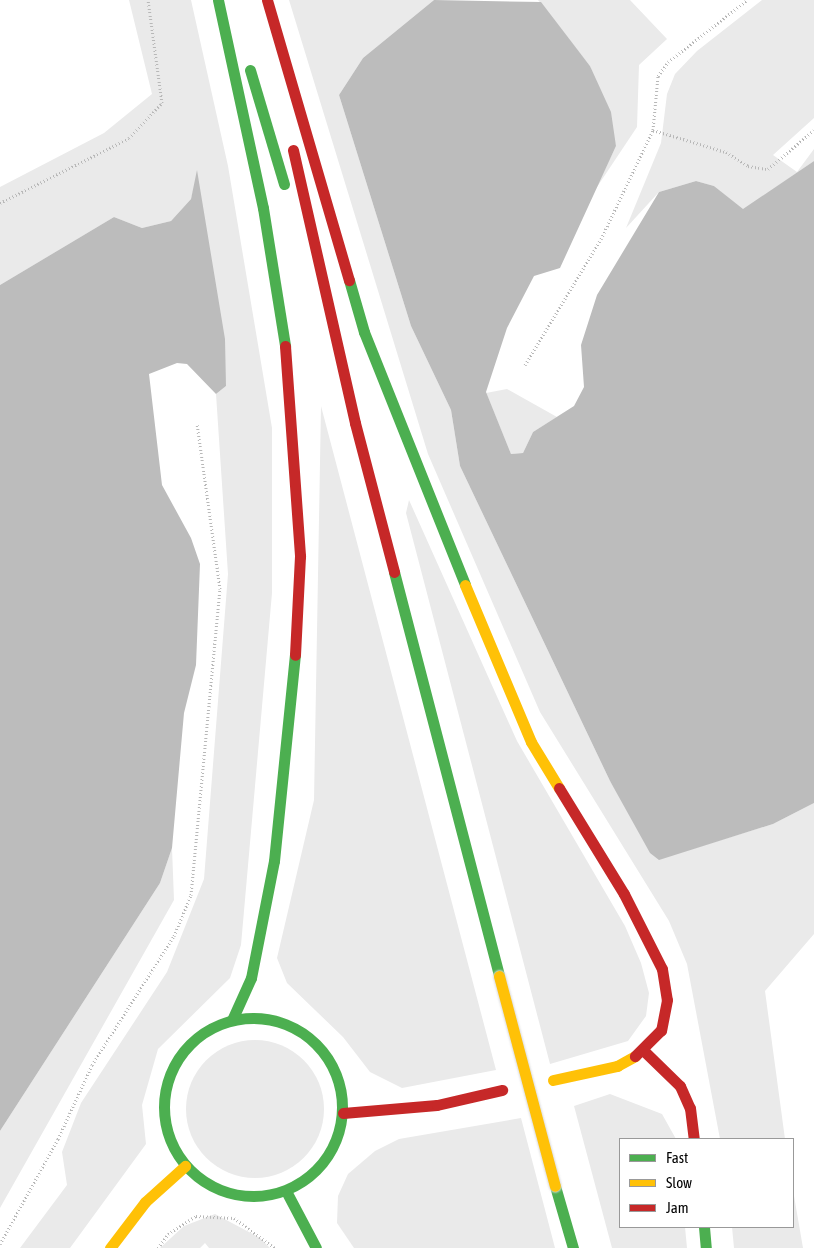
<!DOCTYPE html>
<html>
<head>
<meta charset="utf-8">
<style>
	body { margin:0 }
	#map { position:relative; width:814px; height:1248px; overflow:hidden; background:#fff; font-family:"Asap Condensed",sans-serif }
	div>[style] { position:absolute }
	.green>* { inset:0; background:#eaeaea }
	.round { border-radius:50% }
	.water>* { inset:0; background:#bcbcbc }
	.path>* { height:3px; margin-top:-1.5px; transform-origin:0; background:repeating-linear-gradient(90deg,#b8b8b8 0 1px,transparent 0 3.5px) }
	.fast>* { height:11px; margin:-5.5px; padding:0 5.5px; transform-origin:5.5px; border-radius:5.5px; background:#4caf50 }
	.fast>.ring { margin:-5.5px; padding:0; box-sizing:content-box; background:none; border:11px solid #4caf50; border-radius:50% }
	.slow>* { height:11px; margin:-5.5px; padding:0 5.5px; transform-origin:5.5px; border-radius:5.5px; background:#ffc107 }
	.jam>* { height:11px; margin:-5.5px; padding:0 5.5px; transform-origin:5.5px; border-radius:5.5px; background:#c62828 }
	.bridges { filter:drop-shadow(0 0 1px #dbdbdb) drop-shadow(0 0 1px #dbdbdb) }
	.slow-bridge>* { height:11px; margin:-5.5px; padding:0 5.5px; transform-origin:5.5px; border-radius:5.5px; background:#ffc107 }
	span { translate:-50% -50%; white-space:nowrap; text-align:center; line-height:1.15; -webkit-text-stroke:4px #fff; paint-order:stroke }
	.legend { position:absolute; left:619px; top:1138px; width:175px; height:90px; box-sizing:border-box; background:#fff; border:1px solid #999; margin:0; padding:6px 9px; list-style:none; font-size:15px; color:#000 }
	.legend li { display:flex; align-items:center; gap:10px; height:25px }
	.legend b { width:25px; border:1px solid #999 }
</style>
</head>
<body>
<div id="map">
	<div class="green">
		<div style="clip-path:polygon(129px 0,191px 0,228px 166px,272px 428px,272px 593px,241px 945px,230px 978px,158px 1049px,142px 1105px,146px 1144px,70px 1248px,20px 1248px,67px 1185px,62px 1152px,81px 1103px,167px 972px,204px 879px,228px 574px,216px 394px,226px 386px,197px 176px,191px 199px,171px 221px,142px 228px,114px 217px,0 285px,0 187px,104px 133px,152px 94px)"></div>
		<div style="clip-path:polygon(289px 0,434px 0,363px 58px,339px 95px,411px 326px,451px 410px,460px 466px,610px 781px,659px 859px,773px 824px,814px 803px,814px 934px,765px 991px,785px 1139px,720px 1139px,687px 964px,669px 921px,540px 712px,428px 454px)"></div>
		<div style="clip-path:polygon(538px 0,630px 0,667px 39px,639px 65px,637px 127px,595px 190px,616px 146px,590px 66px)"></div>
		<div style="clip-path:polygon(762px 0,814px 0,814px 118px,773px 155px,797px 172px,814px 149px,814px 161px,743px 210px,714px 186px,696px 181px,659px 192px,626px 228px,661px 143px,667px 94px,675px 74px,697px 51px)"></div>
		<div style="clip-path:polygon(507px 389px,557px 417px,533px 432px,523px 453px,511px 454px,486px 393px)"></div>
		<div style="clip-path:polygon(321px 406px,496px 1070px,402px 1088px,370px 1072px,343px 1037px,287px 983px,277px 958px,314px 800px)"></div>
		<div style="clip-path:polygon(409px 500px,517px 741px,625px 926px,641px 963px,649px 993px,646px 1016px,628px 1041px,550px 1064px,406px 513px)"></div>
		<div style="clip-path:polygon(172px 848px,174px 900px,0 1208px,0 1131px,160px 883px)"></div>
		<div class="round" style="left:186px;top:1040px;width:138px;height:138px"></div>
		<div style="clip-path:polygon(610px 1094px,662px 1114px,676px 1139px,620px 1139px,620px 1227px,685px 1227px,687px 1248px,612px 1248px,574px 1106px)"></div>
		<div style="clip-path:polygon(521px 1118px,555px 1248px,354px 1248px,337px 1223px,338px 1196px,348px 1174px,375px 1151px,399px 1139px)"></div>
		<div style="clip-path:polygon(793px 1190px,803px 1248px,734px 1248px,732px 1227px,793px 1227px)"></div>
		<div style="clip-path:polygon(215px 1214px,260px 1238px,270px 1248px,209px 1248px,205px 1243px,200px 1248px,160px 1248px,184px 1226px)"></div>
	</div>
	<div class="water">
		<div style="clip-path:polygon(434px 0,541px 2px,590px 66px,611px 112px,616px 146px,560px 268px,534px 276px,507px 328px,486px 392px,511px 454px,523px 453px,533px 432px,574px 406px,584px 387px,581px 345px,597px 295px,659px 192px,696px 181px,714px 186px,743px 209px,814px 161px,814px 803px,773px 824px,659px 860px,650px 853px,610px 781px,460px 466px,451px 410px,411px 326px,339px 95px,363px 58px)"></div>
		<div style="clip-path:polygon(197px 170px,225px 339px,226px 386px,216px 394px,187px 364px,177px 363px,149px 374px,162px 485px,191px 538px,200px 564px,196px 665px,184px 713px,172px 848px,160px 883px,0 1131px,0 285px,114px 217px,142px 228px,171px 221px,191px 199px)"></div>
	</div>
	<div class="path">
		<div style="left:653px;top:130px;width:76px;rotate:16.8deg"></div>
		<div style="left:726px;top:152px;width:26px;rotate:32deg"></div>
		<div style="left:748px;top:166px;width:20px;rotate:9deg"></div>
		<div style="left:768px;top:169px;width:60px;rotate:-40.3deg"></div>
		<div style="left:0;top:203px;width:144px;rotate:-26.7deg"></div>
		<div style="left:129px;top:138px;width:48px;rotate:-46.7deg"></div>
		<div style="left:162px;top:103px;width:104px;rotate:-97.7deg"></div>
		<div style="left:525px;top:365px;width:147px;rotate:-58.9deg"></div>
		<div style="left:601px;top:239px;width:121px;rotate:-64.5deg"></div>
		<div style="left:653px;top:130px;width:54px;rotate:-84.7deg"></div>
		<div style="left:658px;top:76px;width:17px;rotate:-54deg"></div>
		<div style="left:668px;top:62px;width:100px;rotate:-38.1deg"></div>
		<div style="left:0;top:1244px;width:120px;rotate:-61.1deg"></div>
		<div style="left:58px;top:1139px;width:81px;rotate:-65.3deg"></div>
		<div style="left:92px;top:1065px;width:153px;rotate:-57.6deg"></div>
		<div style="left:174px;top:936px;width:44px;rotate:-67.5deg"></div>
		<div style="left:191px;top:895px;width:307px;rotate:-84.6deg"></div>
		<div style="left:220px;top:589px;width:168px;rotate:-97.9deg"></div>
		<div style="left:158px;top:1248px;width:17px;rotate:-54deg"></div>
		<div style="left:168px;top:1234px;width:33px;rotate:-33deg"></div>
		<div style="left:196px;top:1216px;width:38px;rotate:3deg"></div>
		<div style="left:234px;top:1218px;width:51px;rotate:36.2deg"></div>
	</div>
	<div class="fast">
		<div style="left:218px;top:0;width:213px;rotate:77.8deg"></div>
		<div style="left:263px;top:208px;width:140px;rotate:80.9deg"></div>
		<div style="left:250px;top:70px;width:119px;rotate:73.4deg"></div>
		<div style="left:349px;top:280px;width:54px;rotate:73.9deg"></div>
		<div style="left:364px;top:332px;width:272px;rotate:68.2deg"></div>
		<div style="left:394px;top:572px;width:417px;rotate:75.4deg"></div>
		<div class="ring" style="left:164px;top:1018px;width:167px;height:167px"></div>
		<div style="left:232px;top:1020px;width:46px;rotate:-65.7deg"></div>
		<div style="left:251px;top:978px;width:119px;rotate:-78.9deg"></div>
		<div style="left:274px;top:861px;width:207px;rotate:-84.2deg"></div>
		<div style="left:555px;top:1186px;width:65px;rotate:73.8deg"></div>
		<div style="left:286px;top:1191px;width:64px;rotate:62.2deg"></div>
		<div style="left:704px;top:1227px;width:21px;rotate:85deg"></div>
	</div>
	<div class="slow">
		<div style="left:465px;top:585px;width:170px;rotate:67.2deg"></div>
		<div style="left:531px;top:742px;width:54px;rotate:58.7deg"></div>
		<div style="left:553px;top:1080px;width:66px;rotate:-12.3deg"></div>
		<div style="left:617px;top:1066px;width:21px;rotate:-29deg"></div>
		<div style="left:110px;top:1248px;width:58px;rotate:-52.7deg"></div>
		<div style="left:145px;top:1202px;width:54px;rotate:-42deg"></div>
	</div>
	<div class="jam">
		<div style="left:267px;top:0;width:292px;rotate:73.7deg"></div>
		<div style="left:293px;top:150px;width:280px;rotate:77.2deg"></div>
		<div style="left:355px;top:423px;width:154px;rotate:75.3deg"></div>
		<div style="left:285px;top:346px;width:211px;rotate:85.9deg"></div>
		<div style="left:300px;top:556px;width:99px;rotate:92.9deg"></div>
		<div style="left:559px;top:788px;width:124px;rotate:58.5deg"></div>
		<div style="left:624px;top:894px;width:84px;rotate:63.1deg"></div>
		<div style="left:662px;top:969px;width:31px;rotate:81deg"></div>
		<div style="left:667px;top:1000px;width:31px;rotate:101deg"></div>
		<div style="left:661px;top:1030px;width:37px;rotate:135deg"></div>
		<div style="left:644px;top:1051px;width:50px;rotate:44.2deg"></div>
		<div style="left:680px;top:1086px;width:24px;rotate:66deg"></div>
		<div style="left:690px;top:1108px;width:31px;rotate:83deg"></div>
		<div style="left:343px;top:1113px;width:94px;rotate:-4.9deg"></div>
		<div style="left:437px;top:1105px;width:67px;rotate:-13deg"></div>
	</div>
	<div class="bridges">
		<div class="slow-bridge">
			<div style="left:499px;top:976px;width:217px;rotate:75.1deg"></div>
		</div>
	</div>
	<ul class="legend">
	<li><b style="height:6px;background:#4caf50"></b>Fast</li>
	<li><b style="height:6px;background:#ffc107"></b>Slow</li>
	<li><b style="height:6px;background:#c62828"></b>Jam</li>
	</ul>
</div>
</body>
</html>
